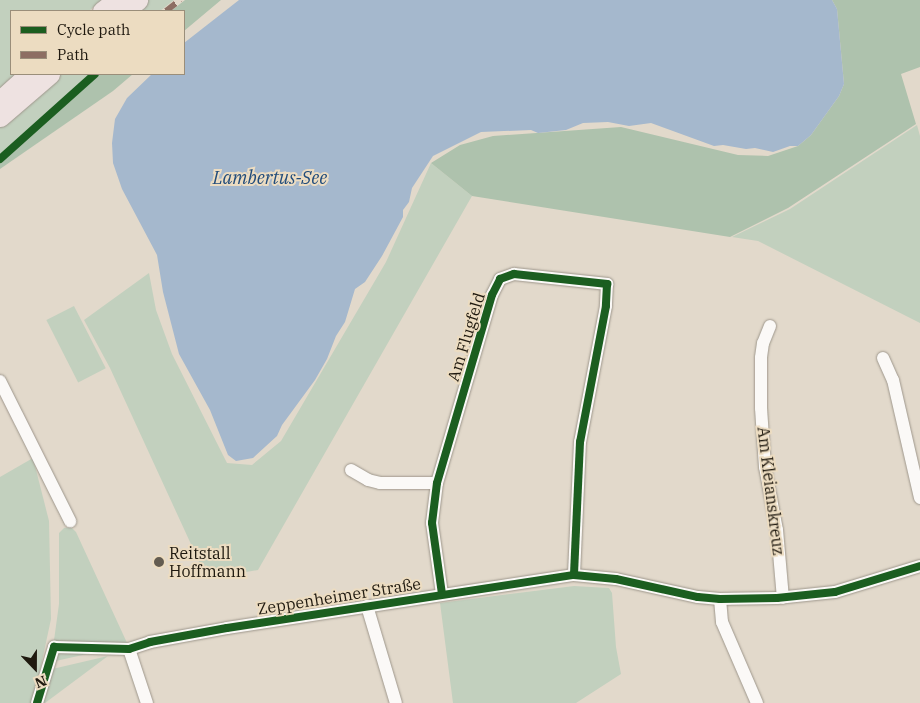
<!DOCTYPE html>
<html>
<head>
<meta charset="utf-8">
<style>
	body { margin:0 }
	#map { position:relative; width:920px; height:703px; overflow:hidden; background:#e2d9cb; font-family:"IBM Plex Serif",serif }
	div>[style] { position:absolute }
	.green>* { inset:0; background:#c2d0be; transform-origin:0 0 }
	.forest>* { inset:0; background:#aec2ad }
	.water>* { inset:0; background:#a5b8cd }
	.roads { filter:drop-shadow(0 0 1px #9e978c) drop-shadow(0 0 1px #9e978c) }
	.minor>* { height:12px; margin:-6px; padding:0 6px; transform-origin:6px; border-radius:6px; background:#fbf9f7 }
	.highway>* { height:19px; margin:-9.5px; padding:0 9.5px; transform-origin:9.5px; border-radius:9.5px; background:#eee2e1 }
	.quiet>* { height:6px; margin-top:-3px; transform-origin:0; background:repeating-linear-gradient(90deg,#8d6e63 0 12px,transparent 0 18px) }
	.cycleway>* { height:8px; margin:-4px; padding:0 4px; transform-origin:4px; border-radius:4px; background:#1b5e20 }
	.dots>* { width:14px; height:14px; translate:-50% -50%; box-sizing:border-box; border:2px solid #ecdcc1; border-radius:50% }
	span { translate:-50% -50%; white-space:nowrap; text-align:center; line-height:1.15; -webkit-text-stroke:4px #ecdcc1; paint-order:stroke }
	.street-label { font-size:16px; color:#1f190f }
	.poi-label { font-size:16px; color:#1f190f }
	.left { translate:0 -50%; text-align:left }
	.water-label { font-size:18px; color:#214c7b; font-style:italic }
	.legend { position:absolute; left:10px; top:10px; width:175px; height:65px; box-sizing:border-box; background:#ecdcc1; border:1px solid #9a8e7a; margin:0; padding:6px 9px; list-style:none; font-size:15px; color:#1f190f }
	.legend li { display:flex; align-items:center; gap:10px; height:25px }
	.legend b { width:25px; border:1px solid #9a8e7a }
	.north { position:absolute; left:10px; top:643px; width:50px; height:50px; -webkit-text-stroke:4px #ecdcc1; paint-order:stroke; rotate:158deg; font-size:14px; font-weight:700; line-height:20px; text-align:center; color:#1f190f }
	.north::after { content:''; display:block; margin:auto; width:18px; height:22px; background:#1f190f; clip-path:polygon(50% 0,100% 100%,50% 72%,0 100%) }
</style>
</head>
<body>
<div id="map">
	<div class="green">
		<div style="clip-path:polygon(0 0,102px 0,89px 11px,11px 11px,11px 74px,18px 74px,0 91px)"></div>
		<div style="clip-path:polygon(146px 0,174px 0,160px 11px,132px 11px)"></div>
		<div style="clip-path:polygon(57px 74px,90px 74px,0 154px,0 124px)"></div>
		<div style="clip-path:polygon(917px 125px,920px 136px,920px 323px,758px 241px,732px 237px,790px 209px)"></div>
		<div style="clip-path:polygon(431px 163px,472px 196px,258px 570px,207px 579px,110px 368px,84px 320px,149px 273px,156px 310px,172px 354px,227px 463px,252px 465px,281px 441px,386px 262px)"></div>
		<div style="left:74px;top:306px;width:70px;height:31px;rotate:63deg"></div>
		<div style="clip-path:polygon(33px 458px,49px 521px,51px 619px,33px 703px,0 703px,0 477px)"></div>
		<div style="clip-path:polygon(71px 527px,76px 532px,128px 645px,51px 662px,59px 604px,59px 533px,64px 528px)"></div>
		<div style="clip-path:polygon(574px 586px,609px 588px,612px 593px,616px 647px,621px 674px,576px 703px,453px 703px,440px 603px)"></div>
		<div style="clip-path:polygon(108px 656px,45px 703px,40px 703px,48px 670px)"></div>
	</div>
	<div class="forest">
		<div style="clip-path:polygon(185px 0,221px 0,184px 31px,184px 11px,171px 11px)"></div>
		<div style="clip-path:polygon(832px 0,920px 0,920px 67px,901px 74px,916px 124px,788px 208px,730px 237px,472px 196px,431px 163px,460px 145px,493px 136px,621px 127px,738px 155px,768px 156px,798px 146px,811px 135px,839px 96px,844px 84px,837px 9px)"></div>
		<div style="clip-path:polygon(100px 74px,133px 74px,113px 91px,0 169px,0 163px)"></div>
	</div>
	<div class="water">
		<div style="clip-path:polygon(239px 0,832px 0,837px 9px,844px 84px,839px 96px,811px 135px,798px 146px,790px 146px,773px 152px,755px 148px,746px 149px,723px 145px,714px 146px,651px 123px,629px 126px,608px 122px,583px 123px,566px 130px,538px 133px,531px 130px,481px 132px,433px 156px,412px 188px,409px 202px,403px 210px,403px 217px,382px 256px,365px 282px,355px 289px,345px 322px,336px 336px,327px 359px,315px 380px,282px 425px,277px 436px,253px 458px,236px 461px,228px 455px,210px 410px,179px 354px,163px 292px,157px 255px,122px 189px,113px 163px,112px 143px,115px 119px,127px 98px,152px 74px,184px 74px,184px 43px)"></div>
	</div>
	<div class="roads">
		<div class="minor">
			<div style="left:770px;top:326px;width:18px;rotate:112deg"></div>
			<div style="left:763px;top:343px;width:15px;rotate:98deg"></div>
			<div style="left:761px;top:358px;width:50px;rotate:90deg"></div>
			<div style="left:761px;top:408px;width:59px;rotate:86.1deg"></div>
			<div style="left:765px;top:467px;width:64px;rotate:79.2deg"></div>
			<div style="left:777px;top:530px;width:68px;rotate:85deg"></div>
			<div style="left:883px;top:358px;width:24px;rotate:66deg"></div>
			<div style="left:893px;top:380px;width:121px;rotate:77.1deg"></div>
			<div style="left:0;top:381px;width:157px;rotate:63.4deg"></div>
			<div style="left:351px;top:470px;width:20px;rotate:30deg"></div>
			<div style="left:368px;top:480px;width:12px;rotate:14deg"></div>
			<div style="left:380px;top:483px;width:57px"></div>
			<div style="left:442px;top:594px;width:72px;rotate:-98deg"></div>
			<div style="left:432px;top:523px;width:40px;rotate:-82.9deg"></div>
			<div style="left:437px;top:483px;width:196px;rotate:-73.7deg"></div>
			<div style="left:492px;top:295px;width:18px;rotate:-63deg"></div>
			<div style="left:500px;top:279px;width:15px;rotate:-20deg"></div>
			<div style="left:514px;top:274px;width:94px;rotate:6.1deg"></div>
			<div style="left:607px;top:284px;width:22px;rotate:93deg"></div>
			<div style="left:606px;top:306px;width:138px;rotate:100.8deg"></div>
			<div style="left:580px;top:442px;width:133px;rotate:92.6deg"></div>
			<div style="left:720px;top:599px;width:23px;rotate:85deg"></div>
			<div style="left:722px;top:622px;width:88px;rotate:66.6deg"></div>
			<div style="left:367px;top:606px;width:101px;rotate:73.4deg"></div>
			<div style="left:129px;top:649px;width:57px;rotate:71.6deg"></div>
			<div style="left:37px;top:703px;width:59px;rotate:-73.1deg"></div>
			<div style="left:54px;top:647px;width:75px;rotate:1.5deg"></div>
			<div style="left:129px;top:649px;width:22px;rotate:-18deg"></div>
			<div style="left:150px;top:642px;width:78px;rotate:-10.3deg"></div>
			<div style="left:227px;top:628px;width:351px;rotate:-8.7deg"></div>
			<div style="left:574px;top:575px;width:42px;rotate:5.4deg"></div>
			<div style="left:616px;top:579px;width:84px;rotate:12.4deg"></div>
			<div style="left:698px;top:597px;width:22px;rotate:5deg"></div>
			<div style="left:720px;top:599px;width:57px;rotate:-1deg"></div>
			<div style="left:777px;top:598px;width:58px;rotate:-5.9deg"></div>
			<div style="left:835px;top:592px;width:89px;rotate:-17deg"></div>
		</div>
		<div class="highway">
			<div style="left:102px;top:11px;width:18px;rotate:-38deg"></div>
			<div style="left:124px;top:11px;width:18px;rotate:-38deg"></div>
			<div style="left:0;top:100px;width:39px;rotate:-42deg"></div>
			<div style="left:0;top:117px;width:66px;rotate:-40.7deg"></div>
		</div>
	</div>
	<div class="quiet">
		<div style="left:166px;top:11px;width:18px;rotate:-38deg"></div>
	</div>
	<div class="cycleway">
		<div style="left:0;top:159px;width:127px;rotate:-41.8deg"></div>
		<div style="left:442px;top:594px;width:72px;rotate:-98deg"></div>
		<div style="left:432px;top:523px;width:40px;rotate:-82.9deg"></div>
		<div style="left:437px;top:483px;width:196px;rotate:-73.7deg"></div>
		<div style="left:492px;top:295px;width:18px;rotate:-63deg"></div>
		<div style="left:500px;top:279px;width:15px;rotate:-20deg"></div>
		<div style="left:514px;top:274px;width:94px;rotate:6.1deg"></div>
		<div style="left:607px;top:284px;width:22px;rotate:93deg"></div>
		<div style="left:606px;top:306px;width:138px;rotate:100.8deg"></div>
		<div style="left:580px;top:442px;width:133px;rotate:92.6deg"></div>
		<div style="left:37px;top:703px;width:59px;rotate:-73.1deg"></div>
		<div style="left:54px;top:647px;width:75px;rotate:1.5deg"></div>
		<div style="left:129px;top:649px;width:22px;rotate:-18deg"></div>
		<div style="left:150px;top:642px;width:78px;rotate:-10.3deg"></div>
		<div style="left:227px;top:628px;width:351px;rotate:-8.7deg"></div>
		<div style="left:574px;top:575px;width:42px;rotate:5.4deg"></div>
		<div style="left:616px;top:579px;width:84px;rotate:12.4deg"></div>
		<div style="left:698px;top:597px;width:22px;rotate:5deg"></div>
		<div style="left:720px;top:599px;width:57px;rotate:-1deg"></div>
		<div style="left:777px;top:598px;width:58px;rotate:-5.9deg"></div>
		<div style="left:835px;top:592px;width:89px;rotate:-17deg"></div>
	</div>
	<div class="dots">
		<div style="left:159px;top:562px;background:#635c51"></div>
	</div>
	<div class="street-label">
		<span style="left:466px;top:337px;rotate:-73deg">Am Flugfeld</span>
		<span style="left:771px;top:491px;rotate:83deg">Am Kleianskreuz</span>
		<span style="left:339px;top:596px;rotate:-9deg">Zeppenheimer Straße</span>
	</div>
	<div class="poi-label">
		<span class="left" style="left:169px;top:562px">Reitstall<br>Hoffmann</span>
	</div>
	<div class="water-label">
		<span style="left:270px;top:178px">Lambertus-See</span>
	</div>
	<ul class="legend">
	<li><b style="height:6px;background:#1b5e20"></b>Cycle path</li>
	<li><b style="height:6px;background:#8d6e63"></b>Path</li>
	</ul>
	<div class="north">N</div>
</div>
</body>
</html>
